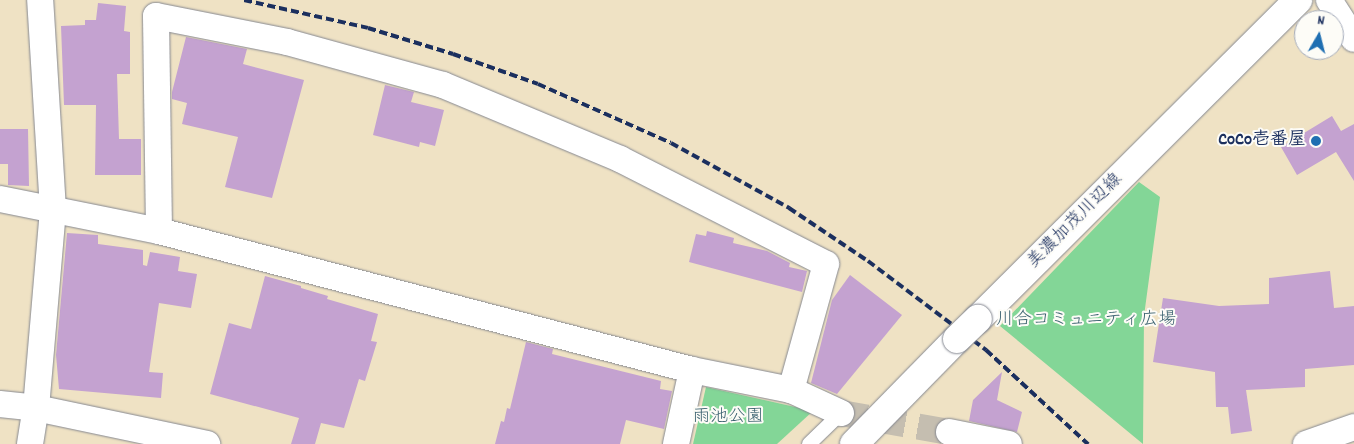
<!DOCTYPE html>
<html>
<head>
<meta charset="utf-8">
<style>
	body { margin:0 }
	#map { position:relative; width:1354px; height:444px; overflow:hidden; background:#efe2c4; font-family:Dekko,"Klee One",sans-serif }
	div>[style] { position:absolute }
	.green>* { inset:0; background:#83d697 }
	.building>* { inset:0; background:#c4a2d0 }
	.street-tunnel>* { height:26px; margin-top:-13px; transform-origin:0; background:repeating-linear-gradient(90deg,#c5beb0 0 26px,transparent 0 39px) }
	.roads { filter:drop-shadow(0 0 1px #858891) drop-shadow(0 0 1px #858891) }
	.lane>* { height:14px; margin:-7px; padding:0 7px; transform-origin:7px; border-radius:7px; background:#fff }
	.street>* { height:26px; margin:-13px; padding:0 13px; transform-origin:13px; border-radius:13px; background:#fff }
	.secondary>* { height:28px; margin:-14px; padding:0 14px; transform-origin:14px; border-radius:14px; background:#fff }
	.rail>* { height:4px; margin-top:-2px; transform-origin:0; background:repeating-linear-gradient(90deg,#1b2f5e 0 8px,transparent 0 12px) }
	.bridges { filter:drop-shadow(0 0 1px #858891) drop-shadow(0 0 1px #858891) }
	.secondary-bridge>* { height:28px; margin:-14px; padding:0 14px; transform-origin:14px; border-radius:14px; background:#fff }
	.dots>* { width:14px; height:14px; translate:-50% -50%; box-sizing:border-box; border:2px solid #fdfcf7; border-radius:50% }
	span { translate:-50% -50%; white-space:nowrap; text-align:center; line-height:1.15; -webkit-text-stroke:4px #fdfcf7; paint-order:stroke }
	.poi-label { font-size:18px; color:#1b2f5e; font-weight:700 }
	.right { translate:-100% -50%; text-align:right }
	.street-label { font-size:18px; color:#1b2f5e }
	.park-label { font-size:18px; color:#3a616f }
	.north { position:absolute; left:1294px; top:10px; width:50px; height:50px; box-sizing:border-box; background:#fdfcf7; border:1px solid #a3aaba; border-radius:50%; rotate:8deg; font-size:14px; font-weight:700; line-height:20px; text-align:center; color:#1b2f5e }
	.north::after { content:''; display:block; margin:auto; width:18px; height:22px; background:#1f6fb2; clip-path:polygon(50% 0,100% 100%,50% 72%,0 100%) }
</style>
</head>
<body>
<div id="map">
	<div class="green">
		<div style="clip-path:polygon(1139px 182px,1160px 197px,1144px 316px,1143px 444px,1000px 326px)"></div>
		<div style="clip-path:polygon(706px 387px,813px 411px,777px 444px,693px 444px)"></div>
	</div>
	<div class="building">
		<div style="clip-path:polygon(98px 3px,126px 6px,124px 31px,130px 32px,130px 74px,117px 74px,119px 139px,141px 139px,141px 175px,95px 175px,96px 105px,64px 105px,61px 26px,85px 25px,85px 20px,96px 20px)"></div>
		<div style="clip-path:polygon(186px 37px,247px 49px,243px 64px,304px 80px,272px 198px,225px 187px,238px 137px,182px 124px,187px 103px,172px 99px,172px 92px)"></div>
		<div style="clip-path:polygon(385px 85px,414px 92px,411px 102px,444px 110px,435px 146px,420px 142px,419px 147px,373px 135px)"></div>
		<div style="clip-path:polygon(1332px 116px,1341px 131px,1354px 124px,1354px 181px,1336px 152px,1297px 175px,1281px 147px)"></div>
		<div style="clip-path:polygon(0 129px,28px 129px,29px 186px,8px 185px,8px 164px,0 164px)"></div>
		<div style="clip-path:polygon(707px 231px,734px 238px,733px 243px,767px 251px,790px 263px,789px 267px,807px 271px,802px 292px,689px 262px,696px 234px,706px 236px)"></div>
		<div style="clip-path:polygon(67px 233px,98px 235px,98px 244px,143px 250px,143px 265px,147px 266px,150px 252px,180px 257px,178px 271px,197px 274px,191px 308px,159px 303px,149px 372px,163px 373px,161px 398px,59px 389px,56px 355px)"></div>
		<div style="clip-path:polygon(1330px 271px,1334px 308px,1354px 306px,1354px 365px,1305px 369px,1305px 387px,1246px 390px,1252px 431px,1231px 434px,1228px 407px,1216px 407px,1215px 372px,1153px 362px,1163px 298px,1219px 306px,1269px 304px,1269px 278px)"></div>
		<div style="clip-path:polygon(850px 275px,902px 315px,837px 394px,811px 383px,832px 300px)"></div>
		<div style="clip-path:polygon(265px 276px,301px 286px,301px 288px,328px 296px,327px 299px,378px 314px,371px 341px,377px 342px,365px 381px,359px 379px,344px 428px,321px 423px,315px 444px,291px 444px,299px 418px,210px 394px,229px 323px,251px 329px)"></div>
		<div style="clip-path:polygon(526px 342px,553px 349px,552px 354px,661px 381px,660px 389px,672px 391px,664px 429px,626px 420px,620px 444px,495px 444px,501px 421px,504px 422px,507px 408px,510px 409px)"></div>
		<div style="clip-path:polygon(1002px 372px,997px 400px,1022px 412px,1017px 432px,969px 421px,973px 400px)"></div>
	</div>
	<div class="street-tunnel">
		<div style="left:841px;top:413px;width:110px;rotate:10deg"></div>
	</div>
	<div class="roads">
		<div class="lane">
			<div style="left:809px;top:444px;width:45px;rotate:-44.1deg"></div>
		</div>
		<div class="street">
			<div style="left:1329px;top:0;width:46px;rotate:57.3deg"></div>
			<div style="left:0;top:199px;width:162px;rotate:11.4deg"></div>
			<div style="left:159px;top:231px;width:551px;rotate:14.62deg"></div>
			<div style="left:692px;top:370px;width:101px;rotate:11.4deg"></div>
			<div style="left:791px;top:390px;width:55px;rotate:24.7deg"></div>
			<div style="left:159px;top:231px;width:215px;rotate:-90.8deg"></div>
			<div style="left:156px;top:16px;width:134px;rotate:11.2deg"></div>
			<div style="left:287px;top:42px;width:162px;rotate:15.4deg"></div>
			<div style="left:443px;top:85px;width:192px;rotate:22.7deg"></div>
			<div style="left:620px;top:159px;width:231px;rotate:27deg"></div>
			<div style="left:826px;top:264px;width:131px;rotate:105.5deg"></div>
			<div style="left:0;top:404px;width:36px;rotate:6deg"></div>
			<div style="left:36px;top:408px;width:175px;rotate:11.9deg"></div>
			<div style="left:949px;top:432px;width:61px;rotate:11.3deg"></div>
			<div style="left:30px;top:444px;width:36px;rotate:-81deg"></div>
			<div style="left:36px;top:408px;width:199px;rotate:-85.1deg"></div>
			<div style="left:53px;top:210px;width:210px;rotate:-93.5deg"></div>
			<div style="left:676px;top:444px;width:76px;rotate:-77.8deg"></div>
			<div style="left:1306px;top:444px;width:51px;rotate:-19.5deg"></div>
		</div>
		<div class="secondary">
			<div style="left:978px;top:319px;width:452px;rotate:-44.9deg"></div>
			<div style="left:854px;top:444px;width:147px;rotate:-45.6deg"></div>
		</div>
	</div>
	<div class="rail">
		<div style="left:244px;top:0;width:127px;rotate:12.7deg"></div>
		<div style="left:368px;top:28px;width:89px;rotate:17deg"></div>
		<div style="left:453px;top:54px;width:90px;rotate:19.4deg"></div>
		<div style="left:538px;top:84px;width:145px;rotate:23.9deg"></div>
		<div style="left:671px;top:143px;width:135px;rotate:28.8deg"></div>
		<div style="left:789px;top:208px;width:95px;rotate:33.9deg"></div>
		<div style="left:868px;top:261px;width:148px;rotate:37deg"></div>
		<div style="left:986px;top:350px;width:139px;rotate:42.7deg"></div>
	</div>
	<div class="bridges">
		<div class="secondary-bridge">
			<div style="left:957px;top:339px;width:29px;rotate:-44deg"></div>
		</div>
	</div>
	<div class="dots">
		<div style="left:1316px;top:141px;background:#1f6fb2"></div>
	</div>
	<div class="poi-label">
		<span class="right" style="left:1306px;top:141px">CoCo壱番屋</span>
	</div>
	<div class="street-label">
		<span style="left:1076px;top:222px;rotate:-45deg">美濃加茂川辺線</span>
	</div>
	<div class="park-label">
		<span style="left:1086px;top:321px">川合コミュニティ広場</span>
		<span style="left:728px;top:418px">雨池公園</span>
	</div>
	<div class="north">N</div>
</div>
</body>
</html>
